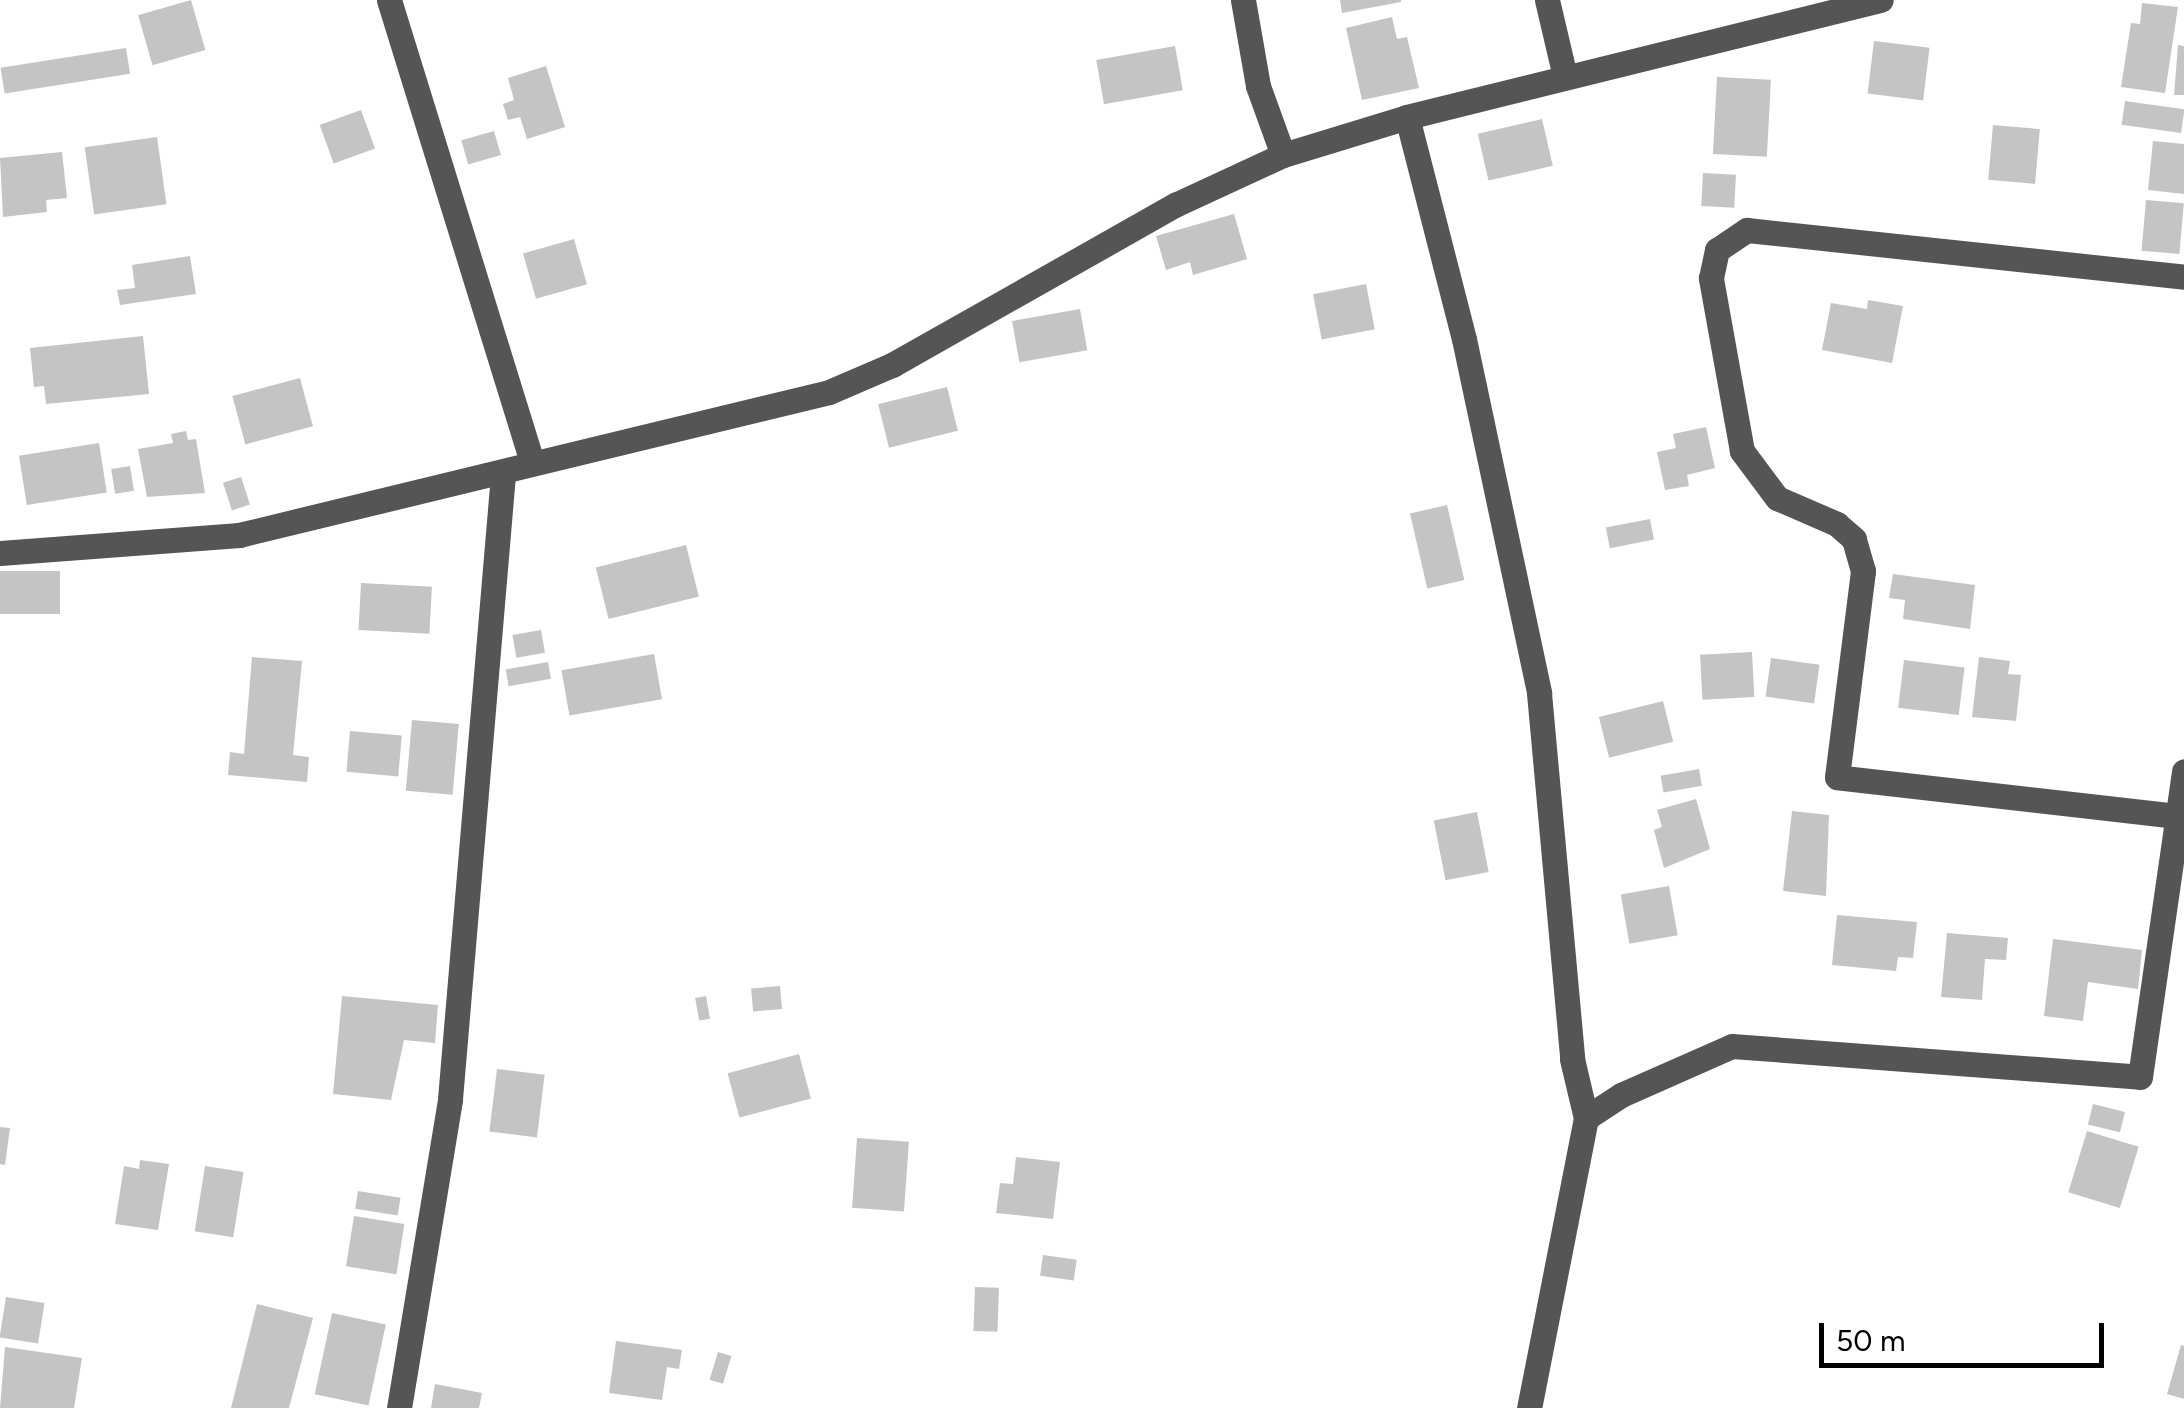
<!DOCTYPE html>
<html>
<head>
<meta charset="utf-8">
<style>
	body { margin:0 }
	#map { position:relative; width:2184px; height:1408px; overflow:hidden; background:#fff; font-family:Figtree,sans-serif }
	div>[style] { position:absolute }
	.building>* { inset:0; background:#c4c4c4; transform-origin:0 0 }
	.minor>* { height:25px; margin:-12.5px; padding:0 12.5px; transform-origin:12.5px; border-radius:12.5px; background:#555 }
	span { translate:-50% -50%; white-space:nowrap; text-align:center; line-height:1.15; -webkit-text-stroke:8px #fff; paint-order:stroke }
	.scale { position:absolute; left:1819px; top:1323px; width:285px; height:45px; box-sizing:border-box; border:5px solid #000; border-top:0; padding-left:12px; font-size:30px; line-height:35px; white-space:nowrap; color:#000; -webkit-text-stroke:8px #fff; paint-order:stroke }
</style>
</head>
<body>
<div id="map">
	<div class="building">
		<div style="left:191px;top:0;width:52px;height:55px;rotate:74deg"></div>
		<div style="clip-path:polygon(1340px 0,1401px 0,1401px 2px,1342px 13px)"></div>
		<div style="clip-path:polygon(2142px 3px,2178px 7px,2165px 93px,2121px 87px,2131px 23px,2140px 24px)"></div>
		<div style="clip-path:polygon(1392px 17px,1397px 39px,1407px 37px,1419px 88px,1362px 100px,1346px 28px)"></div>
		<div style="left:1874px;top:41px;width:56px;height:53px;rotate:7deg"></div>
		<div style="clip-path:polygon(2178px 45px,2184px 46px,2184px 95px,2174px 95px)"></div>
		<div style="left:1175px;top:46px;width:45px;height:80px;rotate:80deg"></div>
		<div style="left:126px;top:48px;width:26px;height:127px;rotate:81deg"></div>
		<div style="clip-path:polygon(546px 66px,565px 127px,527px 139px,520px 117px,508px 120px,503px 104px,514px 100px,508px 78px)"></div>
		<div style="left:1717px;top:77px;width:54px;height:77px;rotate:3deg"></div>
		<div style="left:2125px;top:101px;width:60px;height:24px;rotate:8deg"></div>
		<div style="left:361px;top:110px;width:41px;height:44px;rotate:70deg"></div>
		<div style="left:1542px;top:119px;width:48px;height:66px;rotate:77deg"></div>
		<div style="left:1993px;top:125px;width:47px;height:55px;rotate:5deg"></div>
		<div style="left:494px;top:131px;width:25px;height:34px;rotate:74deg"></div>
		<div style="left:157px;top:137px;width:68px;height:73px;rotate:82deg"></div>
		<div style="clip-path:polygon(2153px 141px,2184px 144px,2184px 194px,2148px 190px)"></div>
		<div style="clip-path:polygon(62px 152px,67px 198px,46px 200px,47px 212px,3px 217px,0 158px)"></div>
		<div style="left:1703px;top:173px;width:33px;height:33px;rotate:3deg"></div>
		<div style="left:2146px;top:200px;width:38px;height:51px;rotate:5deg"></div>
		<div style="clip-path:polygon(1234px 214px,1247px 259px,1193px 275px,1190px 262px,1166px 270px,1156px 236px)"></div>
		<div style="left:574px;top:239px;width:47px;height:53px;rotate:74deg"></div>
		<div style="clip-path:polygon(190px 256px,196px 294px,120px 305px,117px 290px,135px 288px,132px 265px)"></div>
		<div style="left:1366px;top:284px;width:46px;height:54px;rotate:79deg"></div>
		<div style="clip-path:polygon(1868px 300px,1903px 306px,1892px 363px,1822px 350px,1831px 303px,1867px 309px)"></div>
		<div style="left:1080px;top:309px;width:42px;height:69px;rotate:80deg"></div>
		<div style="clip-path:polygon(143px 336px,149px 394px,46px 404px,44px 386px,34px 387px,30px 348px)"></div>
		<div style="left:300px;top:378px;width:50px;height:70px;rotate:75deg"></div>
		<div style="left:947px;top:387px;width:45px;height:71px;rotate:76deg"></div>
		<div style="clip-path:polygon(1706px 427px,1715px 468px,1687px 475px,1689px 486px,1665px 490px,1657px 452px,1676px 448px,1673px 434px)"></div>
		<div style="clip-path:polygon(186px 431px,188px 440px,196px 439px,205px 493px,147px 497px,138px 449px,173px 443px,171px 434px)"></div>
		<div style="left:99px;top:443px;width:50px;height:81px;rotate:81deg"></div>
		<div style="left:130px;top:466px;width:25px;height:19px;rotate:81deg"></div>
		<div style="left:241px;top:477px;width:29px;height:19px;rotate:72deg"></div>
		<div style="left:1447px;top:505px;width:77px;height:38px;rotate:77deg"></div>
		<div style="left:1650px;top:519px;width:21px;height:45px;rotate:79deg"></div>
		<div style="left:686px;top:545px;width:53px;height:93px;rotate:76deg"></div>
		<div style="left:0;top:571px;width:60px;height:43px"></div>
		<div style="clip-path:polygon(1893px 574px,1975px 585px,1970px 629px,1903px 619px,1905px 600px,1889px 598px)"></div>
		<div style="left:361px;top:583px;width:71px;height:47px;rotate:3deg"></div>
		<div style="left:541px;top:630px;width:23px;height:29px;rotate:80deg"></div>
		<div style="left:1752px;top:652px;width:45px;height:52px;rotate:87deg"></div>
		<div style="left:654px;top:654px;width:46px;height:94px;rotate:80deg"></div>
		<div style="clip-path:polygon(252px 657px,302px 661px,293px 755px,309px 757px,307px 782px,228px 775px,230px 752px,244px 754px)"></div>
		<div style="clip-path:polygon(1979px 657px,2010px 661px,2008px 674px,2021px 675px,2016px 721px,1972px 717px)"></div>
		<div style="left:1771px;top:658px;width:49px;height:39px;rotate:8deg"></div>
		<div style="left:1904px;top:660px;width:61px;height:48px;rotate:7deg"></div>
		<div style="left:548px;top:662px;width:17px;height:43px;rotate:80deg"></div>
		<div style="left:1663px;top:701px;width:42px;height:66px;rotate:76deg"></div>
		<div style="left:412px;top:720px;width:47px;height:71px;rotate:5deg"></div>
		<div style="left:350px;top:731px;width:52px;height:41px;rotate:5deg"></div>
		<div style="left:1699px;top:769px;width:17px;height:39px;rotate:80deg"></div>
		<div style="clip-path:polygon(1696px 799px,1710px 849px,1664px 868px,1654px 830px,1662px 827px,1657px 810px)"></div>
		<div style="clip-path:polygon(1792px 811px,1829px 815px,1826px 896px,1783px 891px)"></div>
		<div style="left:1477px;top:812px;width:61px;height:44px;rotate:79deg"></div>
		<div style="left:1669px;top:886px;width:50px;height:49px;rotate:80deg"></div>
		<div style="clip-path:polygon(1837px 915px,1917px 922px,1913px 958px,1898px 957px,1896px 971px,1832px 965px)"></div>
		<div style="clip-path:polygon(1947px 933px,2008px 938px,2006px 960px,1985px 959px,1982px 1000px,1941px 997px)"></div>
		<div style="clip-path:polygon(2053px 939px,2142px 950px,2138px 989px,2088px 982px,2083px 1021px,2044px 1016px)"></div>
		<div style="left:780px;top:986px;width:23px;height:29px;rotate:85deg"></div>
		<div style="clip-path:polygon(342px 996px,438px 1005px,435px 1043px,404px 1040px,391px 1100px,333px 1094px)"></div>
		<div style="left:706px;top:996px;width:23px;height:11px;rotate:80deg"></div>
		<div style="left:799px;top:1054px;width:46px;height:74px;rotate:75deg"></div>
		<div style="left:497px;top:1069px;width:48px;height:63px;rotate:7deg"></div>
		<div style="left:2093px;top:1104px;width:33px;height:21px;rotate:14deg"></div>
		<div style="clip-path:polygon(0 1127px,10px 1128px,5px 1165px,0 1164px)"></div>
		<div style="left:2087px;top:1131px;width:54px;height:64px;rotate:17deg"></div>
		<div style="left:857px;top:1138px;width:52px;height:70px;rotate:4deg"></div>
		<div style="clip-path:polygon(1016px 1157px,1060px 1162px,1053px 1219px,996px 1213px,1000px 1183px,1013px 1184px)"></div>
		<div style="clip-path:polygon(140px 1160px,169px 1164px,158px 1230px,115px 1224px,124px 1166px,139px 1169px)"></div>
		<div style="left:205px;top:1166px;width:39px;height:66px;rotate:9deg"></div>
		<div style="left:358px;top:1191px;width:43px;height:18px;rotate:9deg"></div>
		<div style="left:354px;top:1216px;width:51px;height:51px;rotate:9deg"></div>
		<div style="left:1043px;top:1255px;width:34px;height:21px;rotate:8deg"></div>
		<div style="left:975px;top:1287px;width:24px;height:44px;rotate:2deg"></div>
		<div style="left:6px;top:1297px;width:39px;height:41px;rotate:9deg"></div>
		<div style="clip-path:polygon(257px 1304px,313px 1318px,289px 1408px,231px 1408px)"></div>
		<div style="left:332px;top:1313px;width:55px;height:83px;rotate:12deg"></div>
		<div style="clip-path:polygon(616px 1341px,682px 1350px,679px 1369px,667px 1367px,662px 1400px,609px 1393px)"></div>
		<div style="clip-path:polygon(2181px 1345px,2184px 1346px,2184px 1399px,2167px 1394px)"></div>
		<div style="clip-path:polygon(5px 1347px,82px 1358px,74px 1408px,0 1408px)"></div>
		<div style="left:718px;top:1352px;width:14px;height:29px;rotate:17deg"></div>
		<div style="clip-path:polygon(435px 1384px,482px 1393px,479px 1408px,431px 1408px)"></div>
	</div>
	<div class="minor">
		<div style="left:389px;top:0;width:481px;rotate:72.8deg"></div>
		<div style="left:1243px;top:0;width:87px;rotate:80.1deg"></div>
		<div style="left:1258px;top:86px;width:73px;rotate:70.1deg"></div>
		<div style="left:1547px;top:0;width:79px;rotate:76.8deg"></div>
		<div style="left:1407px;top:117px;width:229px;rotate:75.6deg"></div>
		<div style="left:1464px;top:339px;width:362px;rotate:78deg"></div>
		<div style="left:1539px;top:693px;width:367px;rotate:84.8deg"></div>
		<div style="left:1572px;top:1059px;width:61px;rotate:76.7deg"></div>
		<div style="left:1586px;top:1118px;width:296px;rotate:101.1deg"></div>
		<div style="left:0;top:553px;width:240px;rotate:-4.3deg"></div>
		<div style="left:239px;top:535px;width:607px;rotate:-13.62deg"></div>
		<div style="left:829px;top:392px;width:69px;rotate:-23.2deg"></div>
		<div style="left:892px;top:365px;width:327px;rotate:-29.5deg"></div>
		<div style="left:1177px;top:204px;width:117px;rotate:-24.8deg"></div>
		<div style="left:1283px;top:155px;width:130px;rotate:-17deg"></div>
		<div style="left:1407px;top:117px;width:488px;rotate:-13.9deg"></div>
		<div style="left:2177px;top:816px;width:342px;rotate:-173.5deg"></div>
		<div style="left:1837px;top:777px;width:208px;rotate:-82.8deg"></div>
		<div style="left:1863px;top:571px;width:33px;rotate:-106deg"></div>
		<div style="left:1854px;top:539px;width:23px;rotate:-139deg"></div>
		<div style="left:1837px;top:524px;width:65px;rotate:-156.6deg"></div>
		<div style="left:1777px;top:498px;width:59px;rotate:-126.7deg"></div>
		<div style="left:1742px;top:451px;width:176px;rotate:-100.2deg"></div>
		<div style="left:1711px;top:278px;width:29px;rotate:-78deg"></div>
		<div style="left:1717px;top:250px;width:36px;rotate:-34deg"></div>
		<div style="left:1747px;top:230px;width:440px;rotate:6.1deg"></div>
		<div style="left:1586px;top:1118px;width:42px;rotate:-33.3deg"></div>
		<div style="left:1621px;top:1095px;width:121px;rotate:-23.8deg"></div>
		<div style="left:1732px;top:1046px;width:409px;rotate:4.3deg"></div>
		<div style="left:2140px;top:1077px;width:309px;rotate:-81.8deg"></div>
		<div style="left:399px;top:1408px;width:313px;rotate:-80.6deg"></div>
		<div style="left:450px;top:1099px;width:626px;rotate:-85.15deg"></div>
	</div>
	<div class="scale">50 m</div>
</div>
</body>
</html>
